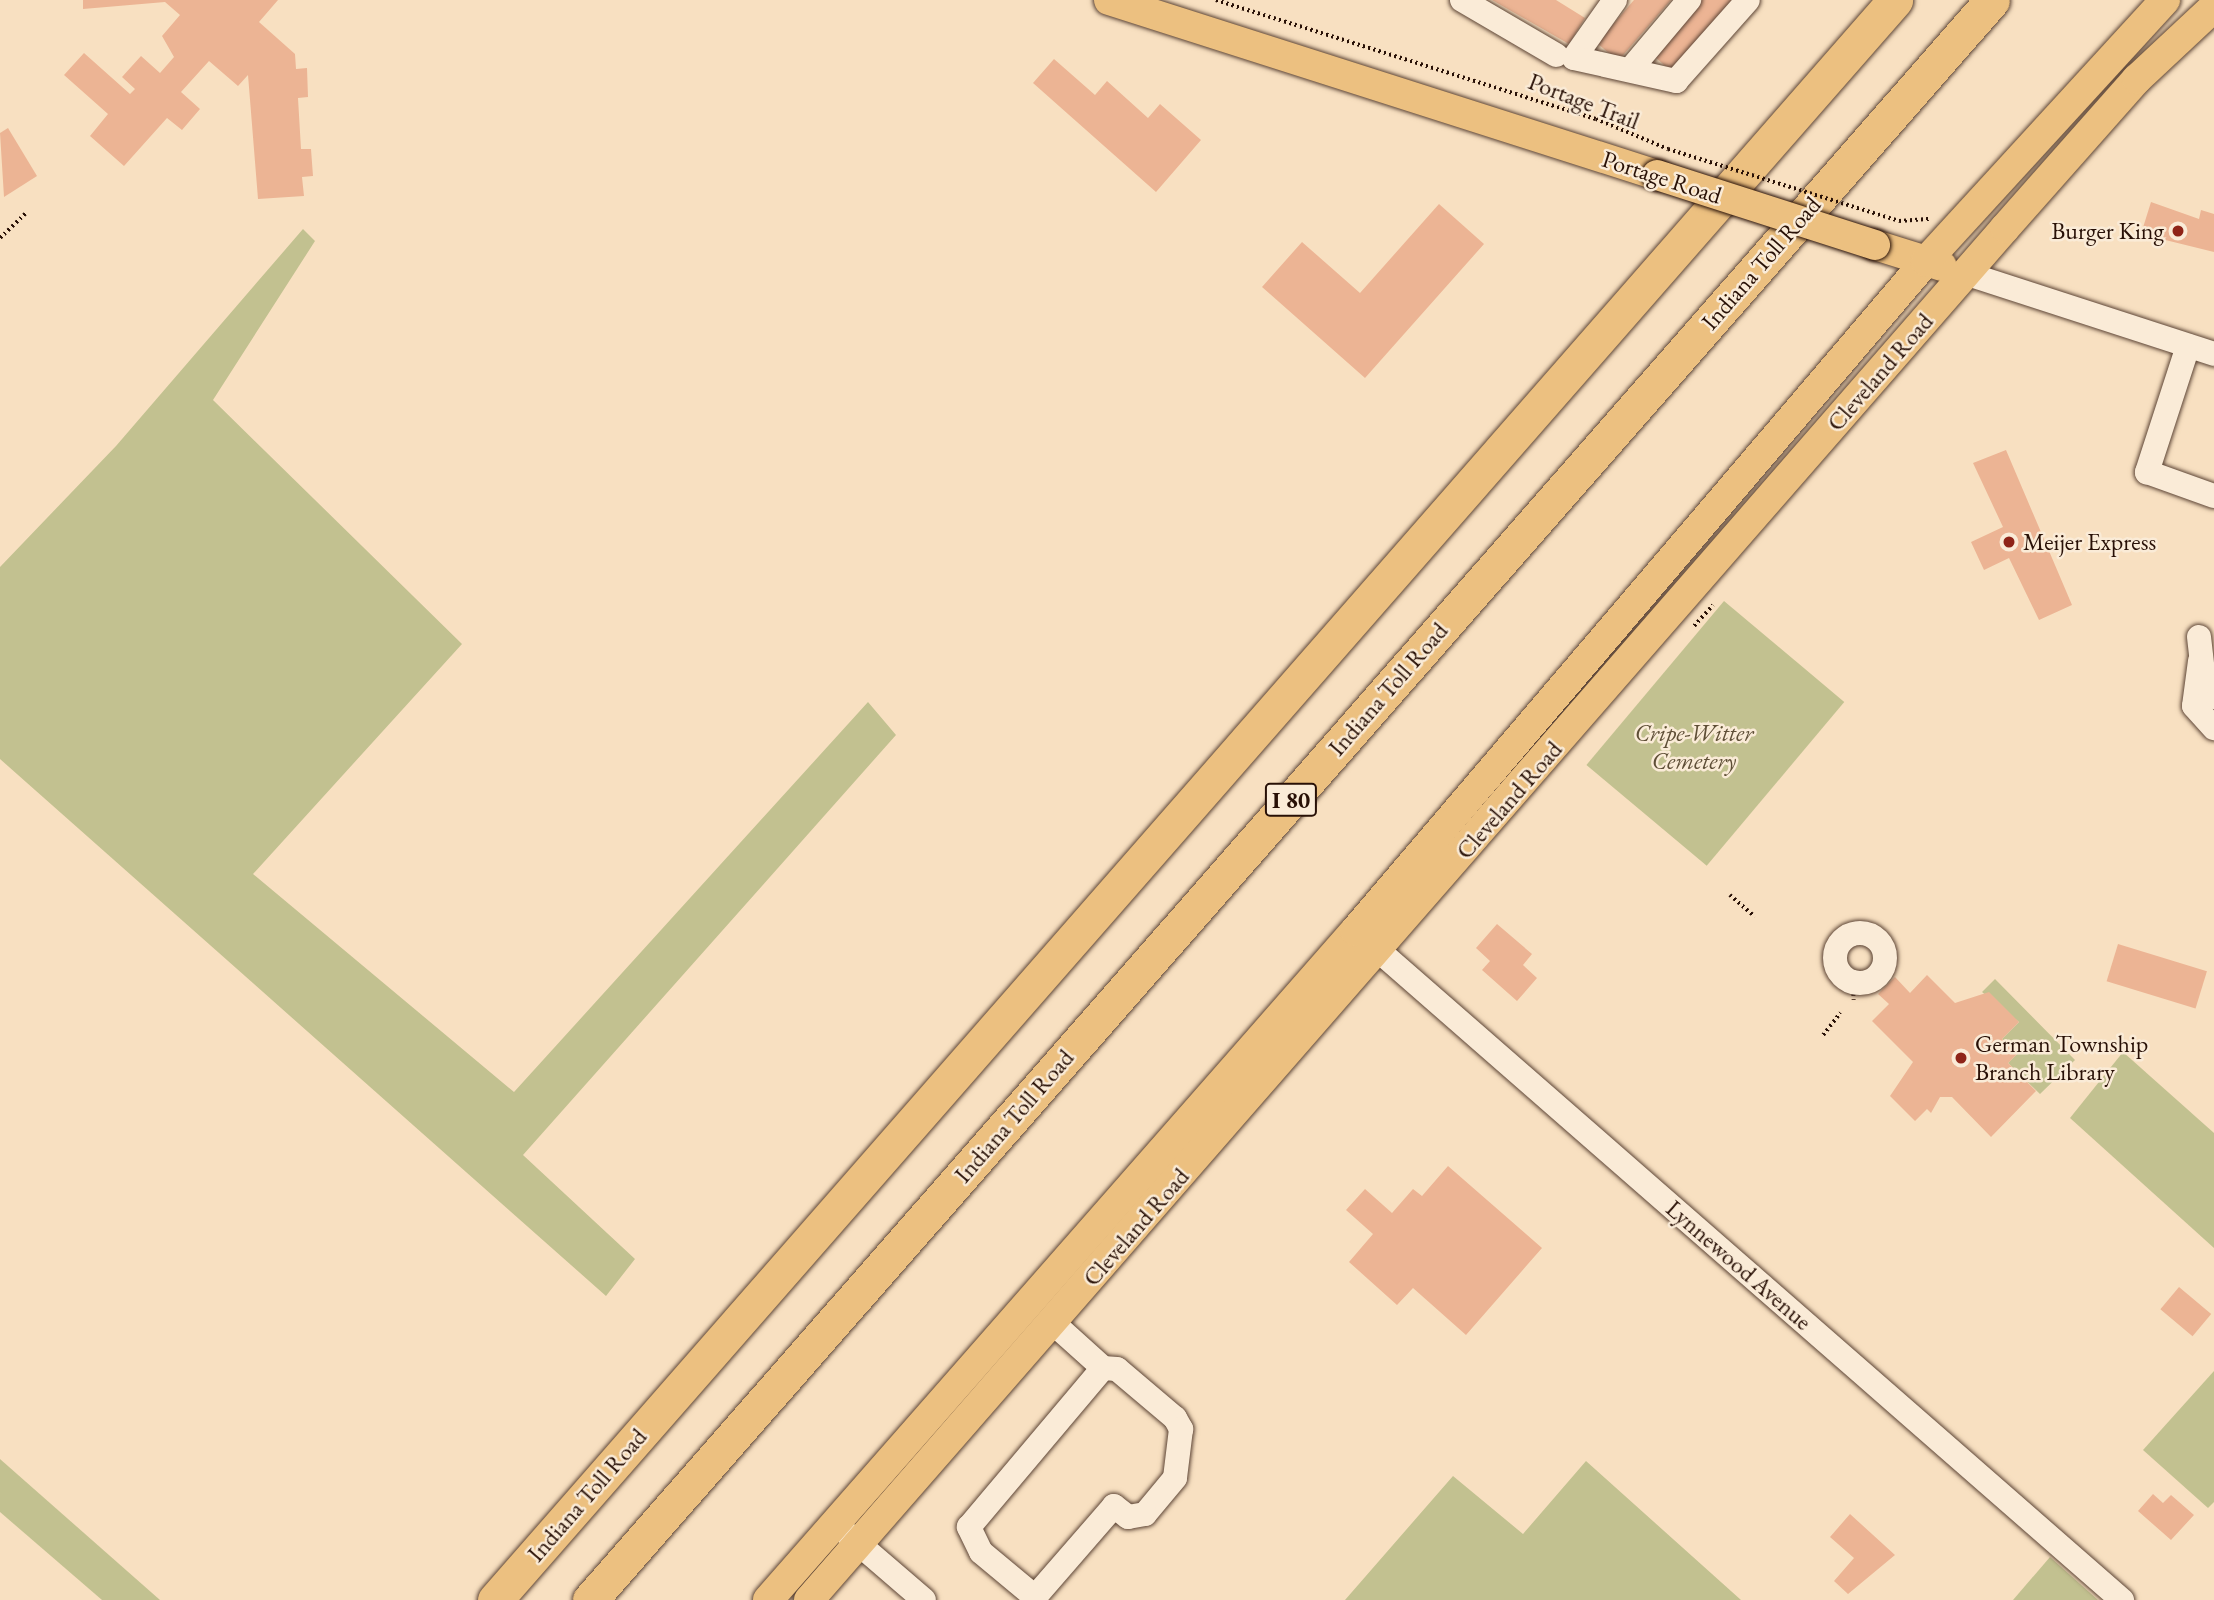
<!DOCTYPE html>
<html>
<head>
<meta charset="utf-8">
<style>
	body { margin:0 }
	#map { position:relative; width:2214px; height:1600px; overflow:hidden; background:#f8e0c1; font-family:"EB Garamond",serif }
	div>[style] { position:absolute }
	.green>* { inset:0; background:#c2c190; transform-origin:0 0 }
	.building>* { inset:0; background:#ecb494; transform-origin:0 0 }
	.path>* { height:3.5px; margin-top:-1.75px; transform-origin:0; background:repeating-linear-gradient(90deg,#281006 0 2px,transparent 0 5.5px) }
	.roads { filter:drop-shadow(0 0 2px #5c4435) drop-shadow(0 0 2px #5c4435) }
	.minor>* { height:24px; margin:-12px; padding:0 12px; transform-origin:12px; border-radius:12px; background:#faebd7 }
	.minor>.ring { margin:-12px; padding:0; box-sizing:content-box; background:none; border:24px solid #faebd7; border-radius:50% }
	.major>* { height:30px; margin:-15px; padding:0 15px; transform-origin:15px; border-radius:15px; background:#ecc080 }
	.highway>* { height:35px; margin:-17.5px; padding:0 17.5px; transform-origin:17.5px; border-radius:17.5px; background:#ecc080 }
	.path-bridge>* { height:3.5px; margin-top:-1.75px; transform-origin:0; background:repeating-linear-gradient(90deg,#281006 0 2px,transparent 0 5.5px) }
	.bridges { filter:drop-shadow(0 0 2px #281006) drop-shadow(0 0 2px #281006) }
	.major-bridge>* { height:30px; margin:-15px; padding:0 15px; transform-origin:15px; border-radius:15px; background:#ecc080 }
	.dots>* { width:19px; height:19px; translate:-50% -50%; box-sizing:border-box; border:4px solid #faebd7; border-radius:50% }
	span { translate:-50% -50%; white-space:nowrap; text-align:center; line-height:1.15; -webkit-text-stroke:5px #faebd7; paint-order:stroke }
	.shield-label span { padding:2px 5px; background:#faebd7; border:2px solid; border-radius:5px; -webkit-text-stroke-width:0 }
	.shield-label { font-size:23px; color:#281006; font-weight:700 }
	.street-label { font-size:24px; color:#281006 }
	.poi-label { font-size:24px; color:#281006 }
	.right { translate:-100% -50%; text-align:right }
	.left { translate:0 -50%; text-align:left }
	.park-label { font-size:24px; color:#5e4e36; font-style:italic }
</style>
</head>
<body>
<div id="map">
	<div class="green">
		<div style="clip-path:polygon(303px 229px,315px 241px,213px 400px,462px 644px,253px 874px,514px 1092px,868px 702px,896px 735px,523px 1155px,635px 1259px,606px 1296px,0 759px,0 567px,116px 446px)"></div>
		<div style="left:1724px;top:601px;width:157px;height:214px;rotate:40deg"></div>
		<div style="clip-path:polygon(1995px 979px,2075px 1060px,2040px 1094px,2008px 1063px,2017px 1054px,2002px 1039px,2019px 1022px,1982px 992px)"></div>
		<div style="clip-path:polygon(2123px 1052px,2214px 1133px,2214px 1248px,2070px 1118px)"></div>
		<div style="clip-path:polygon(2214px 1371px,2214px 1502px,2208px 1508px,2143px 1450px)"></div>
		<div style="clip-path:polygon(0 1459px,160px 1600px,102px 1600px,0 1512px)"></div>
		<div style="clip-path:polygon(1586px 1461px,1741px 1600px,1345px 1600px,1453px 1476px,1523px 1534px)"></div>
		<div style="clip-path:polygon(2050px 1557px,2098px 1600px,2013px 1600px)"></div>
	</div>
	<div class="building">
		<div style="clip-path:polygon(83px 0,278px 0,259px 22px,295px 54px,296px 69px,307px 68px,308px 97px,298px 98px,301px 149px,311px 149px,313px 176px,302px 177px,304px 196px,258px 199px,248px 75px,238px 86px,209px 61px,181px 92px,200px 109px,182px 130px,167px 118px,124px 166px,90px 136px,108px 114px,64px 75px,84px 53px,130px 94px,135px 89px,122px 77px,141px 56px,160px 73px,174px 57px,162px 36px,180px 15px,165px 2px,83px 9px)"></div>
		<div style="clip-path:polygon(1492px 0,1556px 0,1585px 18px,1569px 44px)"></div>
		<div style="clip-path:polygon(1634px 0,1671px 0,1618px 61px,1597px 43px)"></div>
		<div style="clip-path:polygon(1701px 0,1737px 0,1673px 73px,1653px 55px)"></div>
		<div style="clip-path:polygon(1054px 59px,1095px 95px,1107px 81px,1148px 118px,1160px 104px,1201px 140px,1156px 192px,1033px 83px)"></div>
		<div style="clip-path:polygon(8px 128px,37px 176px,4px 197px,0 133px)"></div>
		<div style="clip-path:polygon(2151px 202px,2199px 219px,2201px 210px,2214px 214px,2214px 252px,2141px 234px)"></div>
		<div style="clip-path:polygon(1439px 204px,1484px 244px,1365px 378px,1262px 287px,1302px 242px,1360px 293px)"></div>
		<div style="clip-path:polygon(2006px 450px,2072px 605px,2039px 620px,2009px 558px,1984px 570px,1971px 542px,2003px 527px,1973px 463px)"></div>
		<div style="clip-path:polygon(1497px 924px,1532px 954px,1523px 965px,1537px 978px,1517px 1001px,1482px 970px,1490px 961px,1476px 948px)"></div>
		<div style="left:2118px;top:944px;width:93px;height:39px;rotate:17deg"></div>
		<div style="clip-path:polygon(1927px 975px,1955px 1003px,1989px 992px,2019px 1022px,2002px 1039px,2017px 1054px,2008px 1063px,2036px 1091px,1991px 1137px,1952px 1097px,1940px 1097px,1931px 1113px,1927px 1109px,1915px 1121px,1890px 1096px,1913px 1062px,1872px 1021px,1889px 1004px,1878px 994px,1895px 977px,1910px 993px)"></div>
		<div style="clip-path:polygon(1448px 1166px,1542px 1248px,1466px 1335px,1413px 1288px,1397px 1305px,1349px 1262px,1373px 1234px,1346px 1210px,1365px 1189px,1392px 1213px,1413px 1189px,1422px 1196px)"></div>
		<div style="left:2179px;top:1287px;width:42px;height:29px;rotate:40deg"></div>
		<div style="clip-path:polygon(2153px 1494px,2163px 1503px,2171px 1495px,2194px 1515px,2171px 1540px,2138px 1511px)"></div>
		<div style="clip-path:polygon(1850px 1514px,1895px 1555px,1848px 1594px,1834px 1581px,1854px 1558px,1830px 1537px)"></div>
	</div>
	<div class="path">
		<div style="left:1216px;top:0;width:398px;rotate:17.4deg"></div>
		<div style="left:1596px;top:119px;width:78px;rotate:22.6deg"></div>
		<div style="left:1899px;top:221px;width:32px;rotate:-4deg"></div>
		<div style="left:0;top:238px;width:37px;rotate:-44deg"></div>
		<div style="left:1694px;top:626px;width:28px;rotate:-48deg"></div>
		<div style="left:1730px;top:895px;width:33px;rotate:41deg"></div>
		<div style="left:1876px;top:976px;width:7px;rotate:45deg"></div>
		<div style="left:1853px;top:983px;width:17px;rotate:87deg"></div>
		<div style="left:1823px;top:1035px;width:28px;rotate:-52deg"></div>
	</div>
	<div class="roads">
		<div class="minor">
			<div style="left:1462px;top:0;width:109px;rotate:30.3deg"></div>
			<div style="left:1615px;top:0;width:71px;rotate:125.3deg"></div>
			<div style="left:1574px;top:58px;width:105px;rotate:12.7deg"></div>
			<div style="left:1676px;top:81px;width:108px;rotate:-48.4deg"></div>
			<div style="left:1630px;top:70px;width:92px;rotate:-49.9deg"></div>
			<div style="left:1965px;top:273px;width:262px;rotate:18deg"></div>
			<div style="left:2188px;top:346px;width:133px;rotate:108deg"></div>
			<div style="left:2147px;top:472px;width:71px;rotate:19.7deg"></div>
			<div style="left:2199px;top:637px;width:44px;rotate:83.5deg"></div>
			<div style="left:2204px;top:681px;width:19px;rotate:58deg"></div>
			<div style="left:2200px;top:661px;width:45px;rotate:97.6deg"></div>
			<div style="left:2194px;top:706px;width:30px;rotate:48deg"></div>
			<div class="ring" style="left:1835px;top:933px;width:26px;height:26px"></div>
			<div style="left:1363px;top:937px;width:1008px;rotate:41.14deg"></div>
			<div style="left:1052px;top:1322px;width:69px;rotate:42deg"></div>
			<div style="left:1103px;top:1368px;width:14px;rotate:4deg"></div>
			<div style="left:1117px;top:1369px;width:76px;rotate:40.2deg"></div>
			<div style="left:1175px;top:1418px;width:13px;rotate:61deg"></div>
			<div style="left:1181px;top:1429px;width:49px;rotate:97deg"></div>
			<div style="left:1175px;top:1478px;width:47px;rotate:129.8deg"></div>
			<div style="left:1145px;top:1514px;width:17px;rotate:170deg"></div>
			<div style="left:1128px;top:1517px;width:18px;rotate:-142deg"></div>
			<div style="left:1114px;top:1506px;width:121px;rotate:131deg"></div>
			<div style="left:1035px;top:1597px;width:70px;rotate:-140.2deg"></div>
			<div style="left:981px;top:1552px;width:28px;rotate:-116deg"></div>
			<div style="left:969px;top:1527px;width:208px;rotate:-49.9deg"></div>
			<div style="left:845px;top:1532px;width:104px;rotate:40.7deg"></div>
		</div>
		<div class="major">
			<div style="left:1109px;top:0;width:575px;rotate:17.71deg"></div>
			<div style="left:1875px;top:245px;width:70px;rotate:17.4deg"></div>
			<div style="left:768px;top:1600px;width:890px;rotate:-48.74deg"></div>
			<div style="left:1355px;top:931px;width:880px;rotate:-49.56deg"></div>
			<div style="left:1926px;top:261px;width:354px;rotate:-47.5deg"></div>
			<div style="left:809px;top:1600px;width:1820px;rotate:-48.92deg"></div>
			<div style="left:2005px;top:228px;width:199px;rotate:-48.5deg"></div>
			<div style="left:2137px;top:79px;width:105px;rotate:-43.1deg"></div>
		</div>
		<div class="highway">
			<div style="left:495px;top:1600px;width:2126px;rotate:-48.81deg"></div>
			<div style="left:590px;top:1600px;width:2127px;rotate:-48.77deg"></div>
		</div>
	</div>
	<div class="path-bridge">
		<div style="left:1668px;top:149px;width:242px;rotate:17.3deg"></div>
	</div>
	<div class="bridges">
		<div class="major-bridge">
			<div style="left:1657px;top:175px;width:229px;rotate:17.8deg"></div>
		</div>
	</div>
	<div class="dots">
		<div style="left:2178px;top:231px;background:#8f2418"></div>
		<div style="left:2009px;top:542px;background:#8f2418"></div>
		<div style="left:1961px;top:1058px;background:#8f2418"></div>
	</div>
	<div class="shield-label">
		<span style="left:1291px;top:800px">I 80</span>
	</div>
	<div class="street-label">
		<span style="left:1584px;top:101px;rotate:21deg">Portage Trail</span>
		<span style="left:1662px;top:177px;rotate:18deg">Portage Road</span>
		<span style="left:1761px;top:263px;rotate:-49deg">Indiana Toll Road</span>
		<span style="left:1880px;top:372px;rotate:-49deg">Cleveland Road</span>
		<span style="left:1388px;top:689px;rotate:-49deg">Indiana Toll Road</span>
		<span style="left:1509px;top:800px;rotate:-49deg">Cleveland Road</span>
		<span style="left:1014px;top:1116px;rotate:-49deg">Indiana Toll Road</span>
		<span style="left:1136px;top:1227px;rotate:-49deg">Cleveland Road</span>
		<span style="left:1739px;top:1265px;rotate:41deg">Lynnewood Avenue</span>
		<span style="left:587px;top:1495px;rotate:-49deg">Indiana Toll Road</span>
	</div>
	<div class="poi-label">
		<span class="right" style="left:2164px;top:231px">Burger King</span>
		<span class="left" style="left:2023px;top:542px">Meijer Express</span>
		<span class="left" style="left:1975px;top:1058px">German Township<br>Branch Library</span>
	</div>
	<div class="park-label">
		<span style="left:1694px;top:747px">Cripe-Witter<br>Cemetery</span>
	</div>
</div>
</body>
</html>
